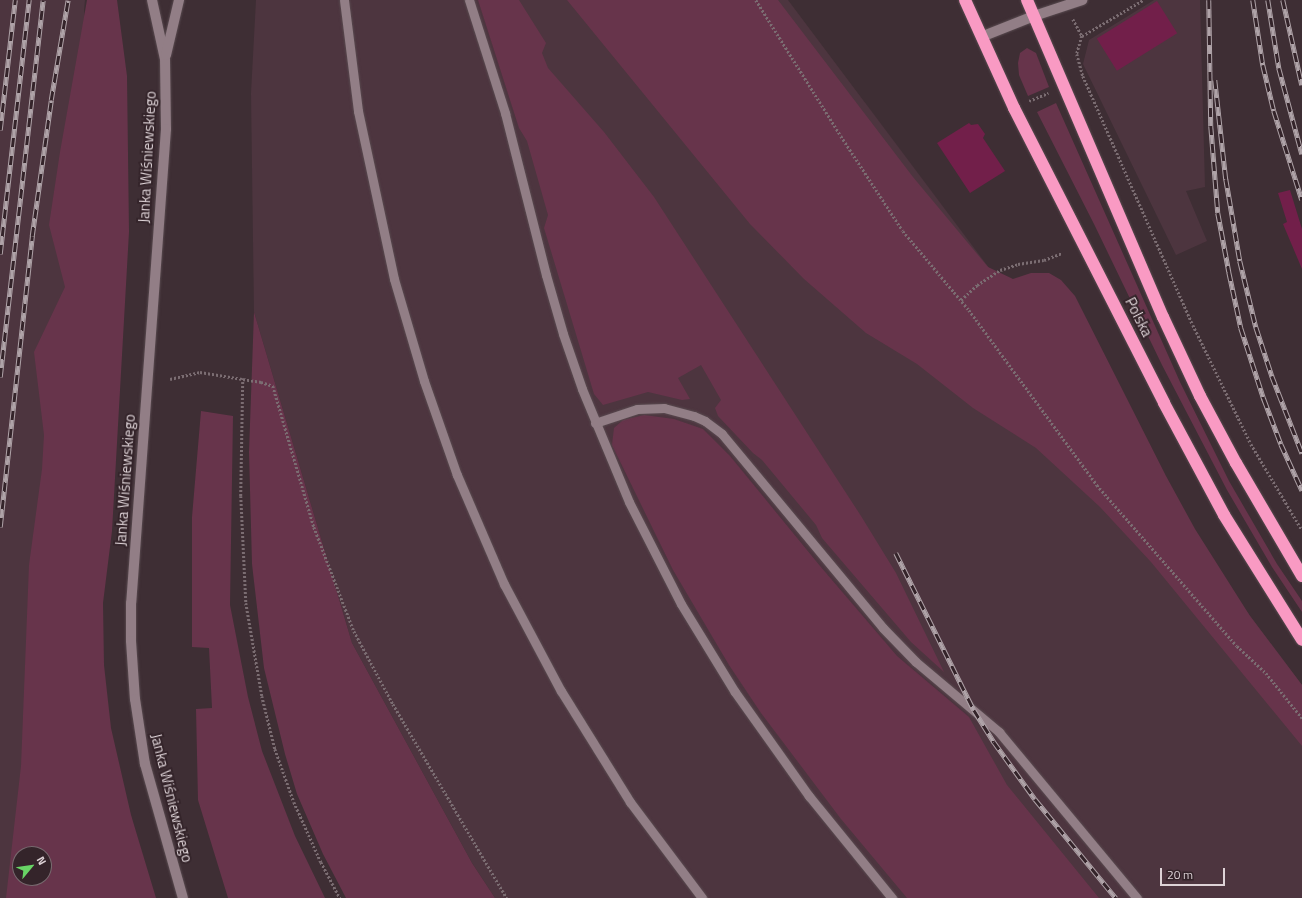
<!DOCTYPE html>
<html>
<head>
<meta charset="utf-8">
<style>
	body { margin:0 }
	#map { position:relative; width:1302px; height:898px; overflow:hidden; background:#3e2e34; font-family:"Titillium Web",sans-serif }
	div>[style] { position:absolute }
	.built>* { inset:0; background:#4d353f }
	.green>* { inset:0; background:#67344b }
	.building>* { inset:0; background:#721f4a; transform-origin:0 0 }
	.path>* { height:2.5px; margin-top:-1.25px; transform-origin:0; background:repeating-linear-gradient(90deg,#7b6d72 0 2px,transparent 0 4px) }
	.roads { filter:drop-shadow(0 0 1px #594b50) drop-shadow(0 0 1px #594b50) }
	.lane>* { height:9px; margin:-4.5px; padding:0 4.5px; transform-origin:4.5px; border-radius:4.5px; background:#927e86 }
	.street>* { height:10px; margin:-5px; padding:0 5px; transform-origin:5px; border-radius:5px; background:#927e86 }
	.secondary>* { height:10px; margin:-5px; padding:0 5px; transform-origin:5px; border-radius:5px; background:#927e86 }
	.highway>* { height:12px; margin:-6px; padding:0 6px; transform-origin:6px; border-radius:6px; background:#f99ac3 }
	.rail>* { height:4.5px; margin-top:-2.25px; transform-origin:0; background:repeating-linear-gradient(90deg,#34242a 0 9px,#afa3a8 0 18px); box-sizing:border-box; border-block:1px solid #afa3a8 }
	span { translate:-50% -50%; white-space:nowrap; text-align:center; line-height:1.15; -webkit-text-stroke:4px #34242a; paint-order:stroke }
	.street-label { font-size:15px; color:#ded3d7 }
	.north { position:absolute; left:12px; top:846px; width:40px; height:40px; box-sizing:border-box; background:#34242a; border:1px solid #786a6f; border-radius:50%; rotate:61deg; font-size:11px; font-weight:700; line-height:16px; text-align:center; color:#ded3d7 }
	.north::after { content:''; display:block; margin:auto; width:14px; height:18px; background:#68d465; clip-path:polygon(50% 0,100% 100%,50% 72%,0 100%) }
	.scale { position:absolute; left:1160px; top:868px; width:65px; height:18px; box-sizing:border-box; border:2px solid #ded3d7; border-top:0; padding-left:5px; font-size:12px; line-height:14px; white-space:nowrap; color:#ded3d7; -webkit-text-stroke:3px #34242a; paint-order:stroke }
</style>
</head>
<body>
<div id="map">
	<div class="built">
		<div style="clip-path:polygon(evenodd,0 0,85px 0,84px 10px,104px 237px,88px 647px,152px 898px,0 898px,0 0,20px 854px,44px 854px,44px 878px,20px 878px,20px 854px)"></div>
		<div style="clip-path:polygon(256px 0,788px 0,1302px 685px,1302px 898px,495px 898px,472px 863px,352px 643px,254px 312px,251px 93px)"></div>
		<div style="clip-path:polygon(1154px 0,1200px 0,1205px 187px,1186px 191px,1207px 241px,1176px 255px,1083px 64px,1089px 40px)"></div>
	</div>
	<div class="green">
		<div style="clip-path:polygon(evenodd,87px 0,117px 0,127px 76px,129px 232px,112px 531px,103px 603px,104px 665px,111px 728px,131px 815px,156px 898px,6px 898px,21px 766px,29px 565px,42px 469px,44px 435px,34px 352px,65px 287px,49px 225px,60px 152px,87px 0,20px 854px,44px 854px,44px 878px,20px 878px,20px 854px)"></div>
		<div style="clip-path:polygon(478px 0,519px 0,546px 43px,542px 53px,548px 68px,604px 132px,654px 197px,861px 516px,896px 573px,944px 672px,911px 642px,822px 538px,816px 525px,762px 460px,753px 453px,718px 416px,715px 408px,721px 400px,701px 365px,678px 378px,690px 399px,682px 400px,648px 392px,603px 405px,594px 394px,544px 228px,548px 215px,527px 141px,519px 128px)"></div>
		<div style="clip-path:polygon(567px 0,778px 0,913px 177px,988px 267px,1013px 279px,1031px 273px,1049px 273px,1061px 280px,1075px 296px,1166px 476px,1195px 529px,1250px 616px,1302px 685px,1302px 746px,1151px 562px,1100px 507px,1036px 448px,973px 408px,917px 364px,866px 333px,804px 279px,750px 224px)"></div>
		<div style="clip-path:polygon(1027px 48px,1036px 53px,1049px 87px,1028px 96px,1019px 75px,1018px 63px,1020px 53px)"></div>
		<div style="clip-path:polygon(1056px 103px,1180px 382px,1229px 481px,1277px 564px,1302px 601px,1302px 612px,1272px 567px,1227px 490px,1162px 365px,1094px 224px,1037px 112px)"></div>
		<div style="clip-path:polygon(254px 312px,352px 643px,472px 863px,495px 898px,346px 898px,323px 854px,297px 794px,285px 754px,264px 668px,252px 564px,249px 452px)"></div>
		<div style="clip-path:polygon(201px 411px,233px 416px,230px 605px,248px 697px,262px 751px,295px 836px,325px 898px,228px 898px,198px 800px,196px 709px,212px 708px,209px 648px,192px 647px,192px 517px)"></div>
		<div style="clip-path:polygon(644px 415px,674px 419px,703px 429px,730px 456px,820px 566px,897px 656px,969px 717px,1007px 785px,1099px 898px,907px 898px,841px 819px,761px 713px,729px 665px,673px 570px,612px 445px,614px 428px,623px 420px)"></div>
	</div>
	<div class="building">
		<div style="left:1157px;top:1px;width:38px;height:71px;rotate:58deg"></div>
		<div style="clip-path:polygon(969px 123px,971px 125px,978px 124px,985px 134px,983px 138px,1005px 171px,970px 193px,937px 143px)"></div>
		<div style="clip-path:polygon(1290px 190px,1302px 229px,1302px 269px,1283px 224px,1287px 222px,1278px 193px)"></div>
	</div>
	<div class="path">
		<div style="left:756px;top:0;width:160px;rotate:58deg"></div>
		<div style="left:841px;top:136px;width:113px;rotate:56.9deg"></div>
		<div style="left:903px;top:231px;width:103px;rotate:50.1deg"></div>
		<div style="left:969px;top:310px;width:217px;rotate:53.8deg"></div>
		<div style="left:1097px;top:485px;width:213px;rotate:49deg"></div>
		<div style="left:1237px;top:646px;width:40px;rotate:43deg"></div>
		<div style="left:1266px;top:673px;width:58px;rotate:51.3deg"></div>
		<div style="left:1073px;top:19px;width:19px;rotate:62deg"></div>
		<div style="left:1082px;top:36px;width:19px;rotate:106deg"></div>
		<div style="left:1077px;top:54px;width:23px;rotate:75deg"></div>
		<div style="left:1083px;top:76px;width:272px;rotate:66.2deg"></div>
		<div style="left:1193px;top:325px;width:132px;rotate:64deg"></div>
		<div style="left:1251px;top:444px;width:100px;rotate:59.3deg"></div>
		<div style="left:1082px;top:36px;width:71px;rotate:-30.5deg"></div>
		<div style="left:1029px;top:101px;width:21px;rotate:-23deg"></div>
		<div style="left:961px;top:300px;width:22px;rotate:-43deg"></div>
		<div style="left:977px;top:285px;width:27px;rotate:-33deg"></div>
		<div style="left:1000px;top:270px;width:19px;rotate:-18deg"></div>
		<div style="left:1018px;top:264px;width:26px;rotate:-9deg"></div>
		<div style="left:1044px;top:260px;width:19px;rotate:-21deg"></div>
		<div style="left:243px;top:378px;width:118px;rotate:91deg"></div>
		<div style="left:241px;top:496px;width:107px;rotate:87.3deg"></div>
		<div style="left:246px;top:603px;width:94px;rotate:80.2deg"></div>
		<div style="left:262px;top:696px;width:55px;rotate:76.2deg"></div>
		<div style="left:275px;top:749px;width:56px;rotate:70.3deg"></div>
		<div style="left:294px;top:802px;width:66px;rotate:65.8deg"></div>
		<div style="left:321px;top:862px;width:41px;rotate:62.2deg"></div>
		<div style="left:170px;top:379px;width:31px;rotate:-13deg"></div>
		<div style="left:200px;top:372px;width:62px;rotate:9.3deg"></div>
		<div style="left:261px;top:382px;width:13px;rotate:18deg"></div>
		<div style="left:273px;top:386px;width:147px;rotate:73.8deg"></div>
		<div style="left:314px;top:527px;width:111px;rotate:69deg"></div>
		<div style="left:354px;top:631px;width:83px;rotate:61.9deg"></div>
		<div style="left:393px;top:704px;width:225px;rotate:59.6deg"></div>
	</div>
	<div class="roads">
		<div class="lane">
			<div style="left:344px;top:0;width:112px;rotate:82.8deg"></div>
			<div style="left:358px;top:111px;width:172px;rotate:77.9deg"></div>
			<div style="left:394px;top:279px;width:106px;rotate:73.6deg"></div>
			<div style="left:424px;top:381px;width:100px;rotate:70.7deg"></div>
			<div style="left:457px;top:475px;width:119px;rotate:66.7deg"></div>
			<div style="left:504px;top:584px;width:121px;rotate:62deg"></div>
			<div style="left:561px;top:691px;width:131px;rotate:58.1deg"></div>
			<div style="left:630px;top:802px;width:120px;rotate:53.1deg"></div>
			<div style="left:469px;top:0;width:119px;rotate:72.3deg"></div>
			<div style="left:505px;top:113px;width:167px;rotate:75.8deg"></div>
			<div style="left:546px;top:275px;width:61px;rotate:73.9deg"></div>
			<div style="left:563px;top:334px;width:58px;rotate:70.9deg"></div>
			<div style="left:582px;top:389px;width:122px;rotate:67.4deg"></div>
			<div style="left:629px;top:502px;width:114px;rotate:63deg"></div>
			<div style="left:681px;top:604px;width:103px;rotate:58.5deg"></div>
			<div style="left:735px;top:692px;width:128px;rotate:54.6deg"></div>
			<div style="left:809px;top:796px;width:132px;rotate:50.9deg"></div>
			<div style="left:595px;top:423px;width:44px;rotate:-18.4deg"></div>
			<div style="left:637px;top:409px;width:27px;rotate:-2deg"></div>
			<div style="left:664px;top:408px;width:31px;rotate:15deg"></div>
			<div style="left:694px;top:416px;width:12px;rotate:24deg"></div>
			<div style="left:705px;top:421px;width:21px;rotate:37deg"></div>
			<div style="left:722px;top:434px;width:252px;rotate:50.3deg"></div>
			<div style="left:883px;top:628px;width:47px;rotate:45.9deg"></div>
			<div style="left:916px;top:662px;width:109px;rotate:40.1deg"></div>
			<div style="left:999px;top:732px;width:216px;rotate:50.3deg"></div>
		</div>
		<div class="street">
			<div style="left:981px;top:37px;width:57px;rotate:-21.6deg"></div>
			<div style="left:1034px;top:16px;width:51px;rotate:-18.4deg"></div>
		</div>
		<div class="secondary">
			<div style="left:152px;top:0;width:60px;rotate:77.6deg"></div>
			<div style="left:165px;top:59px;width:70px;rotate:89.2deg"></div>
			<div style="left:166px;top:129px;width:475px;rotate:94.2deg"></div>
			<div style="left:131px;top:603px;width:38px;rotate:90deg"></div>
			<div style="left:131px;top:641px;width:58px;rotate:86.1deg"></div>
			<div style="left:135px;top:699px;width:66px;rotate:81.3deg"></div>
			<div style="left:145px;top:764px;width:139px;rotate:74.2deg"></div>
			<div style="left:166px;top:55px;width:57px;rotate:-76.7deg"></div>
		</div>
		<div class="highway">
			<div style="left:965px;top:0;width:119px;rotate:65.6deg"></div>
			<div style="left:1014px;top:108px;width:331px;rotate:63deg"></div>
			<div style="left:1164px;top:403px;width:127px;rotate:61.8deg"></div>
			<div style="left:1224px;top:515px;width:147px;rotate:58deg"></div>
			<div style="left:1027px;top:0;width:345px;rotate:66.8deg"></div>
			<div style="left:1163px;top:317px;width:87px;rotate:64.9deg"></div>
			<div style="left:1200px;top:396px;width:76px;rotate:61.8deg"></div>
			<div style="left:1236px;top:463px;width:131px;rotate:59.7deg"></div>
		</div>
	</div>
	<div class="rail">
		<div style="left:1209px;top:0;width:126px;rotate:89.1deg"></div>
		<div style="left:1211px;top:126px;width:87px;rotate:85.4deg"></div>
		<div style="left:1218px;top:213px;width:60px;rotate:79.4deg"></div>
		<div style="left:1229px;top:272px;width:57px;rotate:77.9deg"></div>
		<div style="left:1241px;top:328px;width:75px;rotate:72.1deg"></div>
		<div style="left:1264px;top:399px;width:48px;rotate:69.3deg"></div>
		<div style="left:1281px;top:444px;width:51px;rotate:65.5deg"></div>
		<div style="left:1253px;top:0;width:66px;rotate:81.3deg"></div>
		<div style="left:1263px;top:65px;width:47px;rotate:76.6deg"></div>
		<div style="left:1274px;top:111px;width:93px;rotate:72.5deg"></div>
		<div style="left:1268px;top:0;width:69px;rotate:80.8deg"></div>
		<div style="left:1279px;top:68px;width:89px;rotate:75deg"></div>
		<div style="left:1283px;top:0;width:87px;rotate:77.4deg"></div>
		<div style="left:1215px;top:80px;width:100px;rotate:83.7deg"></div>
		<div style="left:1226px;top:179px;width:83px;rotate:80.3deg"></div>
		<div style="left:1240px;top:261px;width:68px;rotate:76.4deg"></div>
		<div style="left:1256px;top:327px;width:52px;rotate:71.9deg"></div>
		<div style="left:1272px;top:376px;width:83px;rotate:68.7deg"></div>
		<div style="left:0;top:130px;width:131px;rotate:-83.4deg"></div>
		<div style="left:0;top:254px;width:256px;rotate:-83.5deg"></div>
		<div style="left:0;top:377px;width:379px;rotate:-83.5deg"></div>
		<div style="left:0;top:527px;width:293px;rotate:-83.7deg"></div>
		<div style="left:32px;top:236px;width:137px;rotate:-82deg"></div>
		<div style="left:51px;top:100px;width:101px;rotate:-80.4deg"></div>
		<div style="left:896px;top:553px;width:175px;rotate:63.6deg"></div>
		<div style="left:974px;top:710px;width:38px;rotate:58deg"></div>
		<div style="left:994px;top:742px;width:70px;rotate:54.3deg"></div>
		<div style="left:1035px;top:799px;width:128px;rotate:50.7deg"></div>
	</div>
	<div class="street-label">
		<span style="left:147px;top:157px;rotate:-87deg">Janka Wiśniewskiego</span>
		<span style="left:1139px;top:317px;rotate:63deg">Polska</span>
		<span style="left:125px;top:480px;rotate:-86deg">Janka Wiśniewskiego</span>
		<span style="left:172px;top:798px;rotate:76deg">Janka Wiśniewskiego</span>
	</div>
	<div class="north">N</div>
	<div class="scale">20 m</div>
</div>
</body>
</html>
